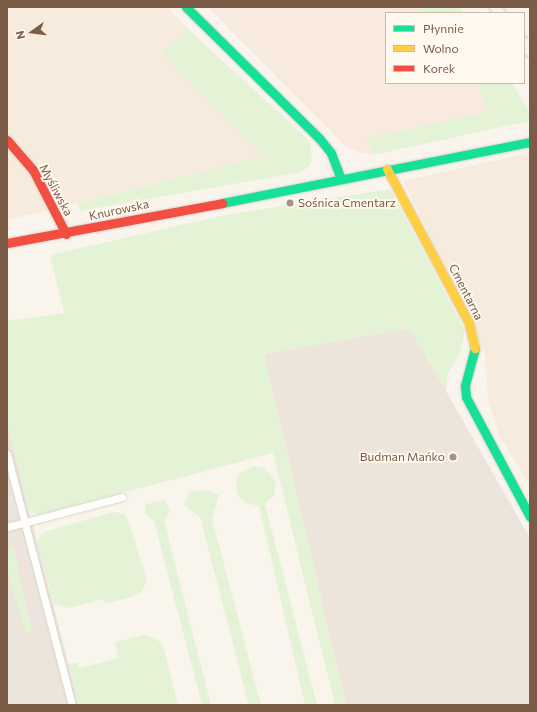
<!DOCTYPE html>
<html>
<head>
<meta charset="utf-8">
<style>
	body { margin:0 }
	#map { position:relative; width:537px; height:712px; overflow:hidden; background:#f9f5ed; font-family:Commissioner,sans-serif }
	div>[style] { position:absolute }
	.residential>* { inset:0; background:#f6ebdc }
	.commercial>* { inset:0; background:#f9eae0 }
	.industrial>* { inset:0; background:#ede5dc }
	.green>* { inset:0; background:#e4f2d6 }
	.roads { filter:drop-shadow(0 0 1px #d9d2cb) drop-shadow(0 0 1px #d9d2cb) }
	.lane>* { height:7px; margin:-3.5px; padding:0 3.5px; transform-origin:3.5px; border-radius:3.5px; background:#fefefc }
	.fast>* { height:9px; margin:-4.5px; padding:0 4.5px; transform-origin:4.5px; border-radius:4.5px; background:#16e098 }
	.slow>* { height:9px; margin:-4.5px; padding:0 4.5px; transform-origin:4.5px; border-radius:4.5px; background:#ffcf43 }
	.jam>* { height:9px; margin:-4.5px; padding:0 4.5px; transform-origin:4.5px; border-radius:4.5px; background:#f24e42 }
	.rail>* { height:3px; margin-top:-1.5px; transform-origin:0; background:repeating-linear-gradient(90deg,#e5e2e6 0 6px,transparent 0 10px) }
	.dots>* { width:11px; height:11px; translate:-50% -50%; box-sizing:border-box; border:2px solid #fff9f0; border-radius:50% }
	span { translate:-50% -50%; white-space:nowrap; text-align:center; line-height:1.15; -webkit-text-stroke:3.5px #fff9f0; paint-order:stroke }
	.street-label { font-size:12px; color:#7c5c47 }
	.poi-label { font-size:12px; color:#7c5c47 }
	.left { translate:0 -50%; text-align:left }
	.right { translate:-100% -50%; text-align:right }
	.frame { position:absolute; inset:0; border:8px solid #7c5c47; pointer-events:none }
	.legend { position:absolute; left:385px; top:12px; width:140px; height:72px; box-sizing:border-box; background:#fff9f0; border:1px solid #cbbaac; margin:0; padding:5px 7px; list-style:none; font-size:12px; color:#7c5c47 }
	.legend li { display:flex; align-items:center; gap:8px; height:20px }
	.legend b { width:20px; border:1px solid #cbbaac }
	.north { position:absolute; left:12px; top:12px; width:40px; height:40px; -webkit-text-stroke:3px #fff9f0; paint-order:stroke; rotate:256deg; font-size:11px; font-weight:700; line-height:16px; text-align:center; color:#7c5c47 }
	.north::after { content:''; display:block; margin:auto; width:14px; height:18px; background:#7c5c47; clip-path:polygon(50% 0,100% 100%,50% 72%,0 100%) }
</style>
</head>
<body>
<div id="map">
	<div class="residential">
		<div style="clip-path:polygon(7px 7px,167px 7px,188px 29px,161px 53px,265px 156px,7px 220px)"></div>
		<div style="clip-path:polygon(530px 153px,530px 486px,499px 435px,488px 399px,485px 354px,473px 322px,403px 181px)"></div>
	</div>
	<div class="commercial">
		<div style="clip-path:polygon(208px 7px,419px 7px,424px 13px,386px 13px,386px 83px,478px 83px,488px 112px,368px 138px,373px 155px,358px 152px,344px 145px)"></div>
	</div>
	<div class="industrial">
		<div style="clip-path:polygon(410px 328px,530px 538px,530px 705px,346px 705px,264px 354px)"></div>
		<div style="clip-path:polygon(7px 421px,29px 510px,79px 705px,7px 705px)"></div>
	</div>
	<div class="green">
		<div style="clip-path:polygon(419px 7px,460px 7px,464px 13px,424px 13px)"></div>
		<div style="clip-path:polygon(188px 29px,302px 134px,310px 144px,312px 161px,306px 169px,296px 173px,80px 211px,77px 203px,265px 156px,161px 53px)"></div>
		<div style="clip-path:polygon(478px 83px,511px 83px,530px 111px,530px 121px,373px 155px,367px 138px,488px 112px)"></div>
		<div style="clip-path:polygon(390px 189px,465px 331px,460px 353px,448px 373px,446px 391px,409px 328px,264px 354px,346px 705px,335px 705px,273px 453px,39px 515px,29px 510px,7px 420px,7px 321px,64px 313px,50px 255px,225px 215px)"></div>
		<div style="clip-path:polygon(253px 466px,265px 468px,276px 483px,274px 495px,265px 504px,317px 705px,305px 705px,259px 506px,245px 503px,236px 492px,237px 478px,241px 472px)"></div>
		<div style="clip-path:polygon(205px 490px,219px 495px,212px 519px,261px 705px,249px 705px,200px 517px,184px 505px,189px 492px)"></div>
		<div style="clip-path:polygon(165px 500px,170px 512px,164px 520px,211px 705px,202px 705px,154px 521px,146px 515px,145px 509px,146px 504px)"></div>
		<div style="clip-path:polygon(113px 512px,125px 514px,129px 522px,147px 581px,142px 591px,138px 595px,105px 604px,103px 599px,70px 608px,54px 604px,37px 540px,44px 532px)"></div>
		<div style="clip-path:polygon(13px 546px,32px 631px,25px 634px,7px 566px,7px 550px)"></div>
		<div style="clip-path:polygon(144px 635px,156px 638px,163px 646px,178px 705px,79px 705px,69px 664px,77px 662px,79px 668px,119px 658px,115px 642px)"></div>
	</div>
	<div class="roads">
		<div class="lane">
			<div style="left:7px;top:454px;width:259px;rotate:75.5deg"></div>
			<div style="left:7px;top:527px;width:119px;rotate:-14.6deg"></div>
		</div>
		<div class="fast">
			<div style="left:186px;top:7px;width:187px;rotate:44.6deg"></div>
			<div style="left:319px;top:138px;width:19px;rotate:51deg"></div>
			<div style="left:331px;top:153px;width:28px;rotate:69deg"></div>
			<div style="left:222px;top:203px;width:314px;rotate:-11.2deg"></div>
			<div style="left:475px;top:348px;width:39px;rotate:105deg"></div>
			<div style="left:465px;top:386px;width:11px;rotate:85deg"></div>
			<div style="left:466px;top:397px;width:136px;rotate:61.9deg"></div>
		</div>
		<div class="slow">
			<div style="left:387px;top:169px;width:174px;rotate:62deg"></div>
			<div style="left:469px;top:323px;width:26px;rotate:77deg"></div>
		</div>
		<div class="jam">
			<div style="left:7px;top:140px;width:40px;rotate:49deg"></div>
			<div style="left:33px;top:170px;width:72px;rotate:62.7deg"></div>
			<div style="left:7px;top:243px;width:219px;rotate:-10.5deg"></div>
		</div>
	</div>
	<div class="rail">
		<div style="left:488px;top:7px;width:8px;rotate:50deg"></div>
		<div style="left:503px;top:7px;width:8px;rotate:50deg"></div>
		<div style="left:524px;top:34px;width:9px;rotate:49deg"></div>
		<div style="left:524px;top:53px;width:9px;rotate:49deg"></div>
	</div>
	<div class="dots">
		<div style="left:290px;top:203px;background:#a89281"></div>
		<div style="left:453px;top:457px;background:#a89281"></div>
	</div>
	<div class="street-label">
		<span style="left:56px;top:190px;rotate:62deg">Myśliwska</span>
		<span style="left:119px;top:210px;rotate:-12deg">Knurowska</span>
		<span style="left:466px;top:292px;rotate:63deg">Cmentarna</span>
	</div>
	<div class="poi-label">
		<span class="left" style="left:298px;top:203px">Sośnica Cmentarz</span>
		<span class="right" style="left:445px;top:457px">Budman Mańko</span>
	</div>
	<div class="frame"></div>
	<ul class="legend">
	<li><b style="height:5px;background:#16e098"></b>Płynnie</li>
	<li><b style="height:5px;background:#ffcf43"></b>Wolno</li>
	<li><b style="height:5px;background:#f24e42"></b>Korek</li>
	</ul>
	<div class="north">N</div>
</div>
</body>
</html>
